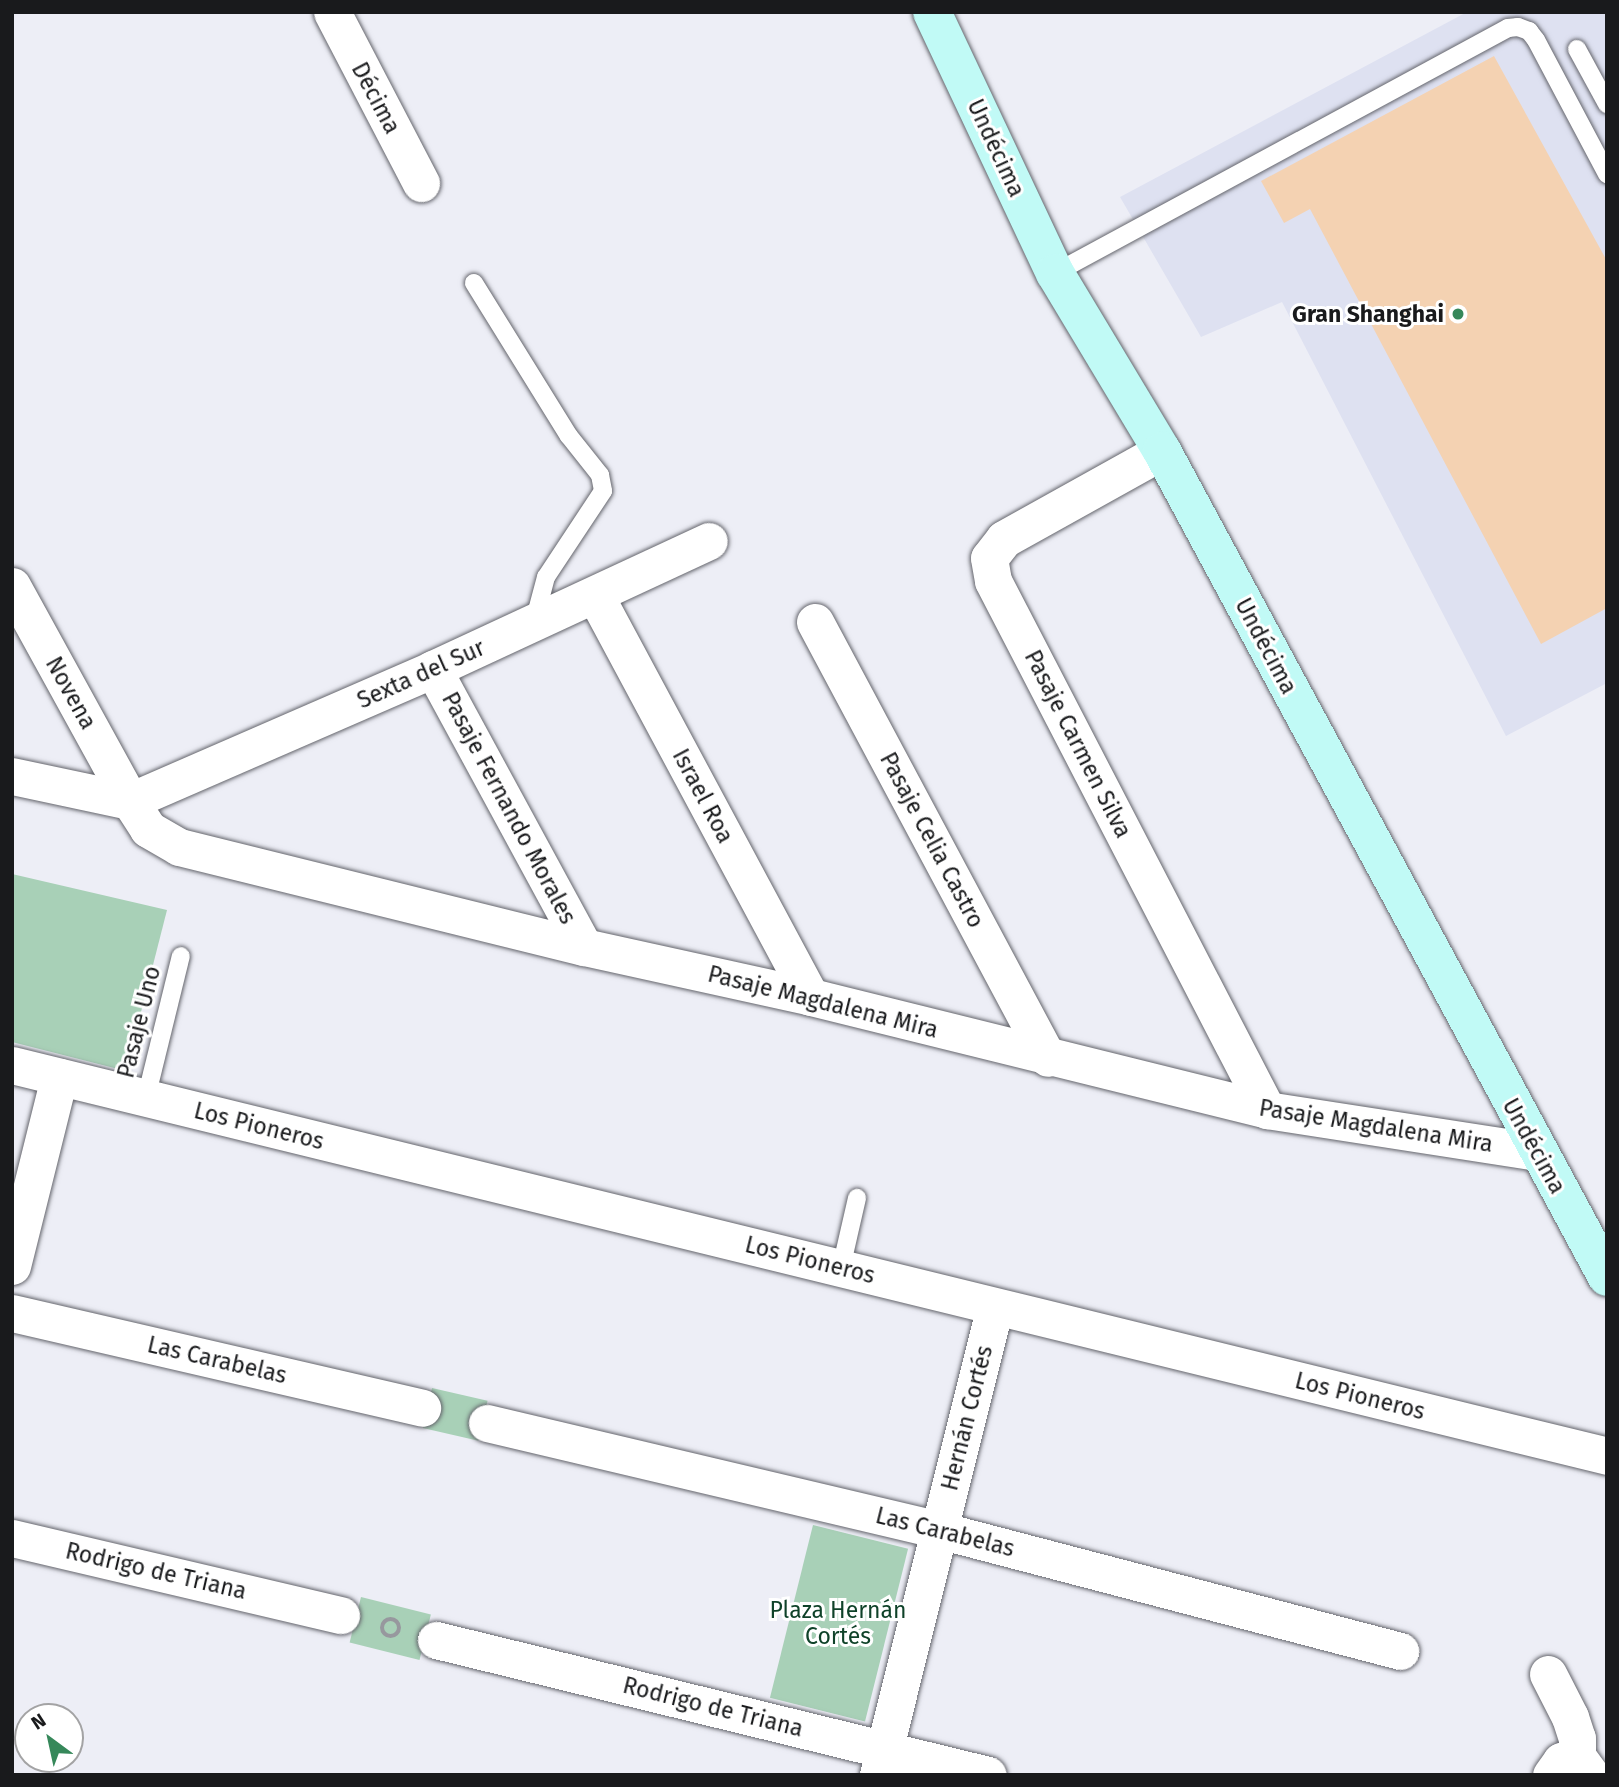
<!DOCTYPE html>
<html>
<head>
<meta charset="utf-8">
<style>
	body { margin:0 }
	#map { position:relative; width:1619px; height:1787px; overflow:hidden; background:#edeef6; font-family:"Fira Sans",sans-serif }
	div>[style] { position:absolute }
	.built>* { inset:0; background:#dee1f1 }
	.green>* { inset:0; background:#a8d0b7; transform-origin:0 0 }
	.building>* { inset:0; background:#f4d2b2 }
	.path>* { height:4.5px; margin-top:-2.25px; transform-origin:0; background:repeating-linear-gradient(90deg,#97989e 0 3.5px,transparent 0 7px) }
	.path>.ring { margin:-2.25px; padding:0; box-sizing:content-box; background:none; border:4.5px solid #97989e; border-radius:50% }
	.roads { filter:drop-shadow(0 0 2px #64656c) drop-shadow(0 0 2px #64656c) }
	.lane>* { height:18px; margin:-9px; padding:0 9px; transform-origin:9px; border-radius:9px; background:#fff }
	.street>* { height:37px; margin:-18.5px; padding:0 18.5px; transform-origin:18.5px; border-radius:18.5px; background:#fff }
	.secondary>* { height:38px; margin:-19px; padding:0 19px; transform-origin:19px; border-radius:19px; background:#c1faf6 }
	.dots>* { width:19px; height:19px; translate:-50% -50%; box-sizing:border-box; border:4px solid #fff; border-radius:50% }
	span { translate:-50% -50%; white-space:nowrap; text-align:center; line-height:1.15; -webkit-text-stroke:6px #fff; paint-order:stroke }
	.street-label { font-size:23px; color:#191a1c }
	.poi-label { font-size:23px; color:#191a1c; font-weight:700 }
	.right { translate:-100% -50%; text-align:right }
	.park-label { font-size:23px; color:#0f4229 }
	.frame { position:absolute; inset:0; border:14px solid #191a1c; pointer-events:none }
	.north { position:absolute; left:14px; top:1703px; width:70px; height:70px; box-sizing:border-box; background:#fff; border:2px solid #a3a3a4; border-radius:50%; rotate:327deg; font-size:19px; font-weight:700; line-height:28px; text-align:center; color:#191a1c }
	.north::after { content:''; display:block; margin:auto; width:24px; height:32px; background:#36885a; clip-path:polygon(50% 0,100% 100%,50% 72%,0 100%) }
</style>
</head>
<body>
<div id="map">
	<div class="built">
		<div style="clip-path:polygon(1467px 12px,1607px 12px,1607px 683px,1506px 736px,1282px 302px,1201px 337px,1120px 197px)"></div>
	</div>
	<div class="green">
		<div style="clip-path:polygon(12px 874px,167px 910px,126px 1071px,12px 1042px)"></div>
		<div style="left:432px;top:1388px;width:57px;height:41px;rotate:13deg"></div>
		<div style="left:813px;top:1525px;width:98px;height:178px;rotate:14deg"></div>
		<div style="left:361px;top:1597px;width:72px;height:47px;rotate:14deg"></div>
	</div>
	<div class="building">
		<div style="clip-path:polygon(1494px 56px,1607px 261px,1607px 608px,1541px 644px,1310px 209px,1284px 223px,1261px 181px)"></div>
	</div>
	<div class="path">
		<div class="ring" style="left:382px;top:1619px;width:13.5px;height:13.5px"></div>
	</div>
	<div class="roads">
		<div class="lane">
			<div style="left:1577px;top:49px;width:63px;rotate:61.4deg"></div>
			<div style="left:1055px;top:273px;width:515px;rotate:-28.41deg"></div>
			<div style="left:1508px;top:28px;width:10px;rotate:-6deg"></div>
			<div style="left:1518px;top:27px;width:12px;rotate:20deg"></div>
			<div style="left:1529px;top:31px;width:11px;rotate:52deg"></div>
			<div style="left:1536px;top:40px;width:152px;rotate:62.1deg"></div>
			<div style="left:474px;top:283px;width:180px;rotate:58.2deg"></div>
			<div style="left:569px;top:436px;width:50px;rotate:51.5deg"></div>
			<div style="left:600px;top:475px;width:16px;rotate:79deg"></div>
			<div style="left:603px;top:491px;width:103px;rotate:123.5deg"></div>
			<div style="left:546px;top:577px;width:47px;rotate:104.9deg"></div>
			<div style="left:146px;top:1098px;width:146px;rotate:-76.2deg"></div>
			<div style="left:841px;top:1268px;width:72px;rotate:-77.1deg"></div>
		</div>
		<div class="street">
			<div style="left:332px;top:12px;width:193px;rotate:62.5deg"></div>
			<div style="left:1162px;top:451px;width:181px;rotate:150.9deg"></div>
			<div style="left:1004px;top:539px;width:24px;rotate:128deg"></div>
			<div style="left:989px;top:558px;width:23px;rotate:80deg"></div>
			<div style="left:993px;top:581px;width:596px;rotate:62.62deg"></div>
			<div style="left:12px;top:586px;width:245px;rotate:61.2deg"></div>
			<div style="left:130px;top:801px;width:33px;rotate:57deg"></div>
			<div style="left:148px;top:829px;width:36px;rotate:30deg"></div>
			<div style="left:179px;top:847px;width:417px;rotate:13.9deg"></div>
			<div style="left:584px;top:947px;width:232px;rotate:12.4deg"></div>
			<div style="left:811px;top:997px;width:470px;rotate:13.9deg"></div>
			<div style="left:1267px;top:1110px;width:273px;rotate:8.8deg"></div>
			<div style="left:595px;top:595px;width:456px;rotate:61.8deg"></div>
			<div style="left:815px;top:622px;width:494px;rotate:61.9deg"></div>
			<div style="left:433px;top:669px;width:316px;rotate:61.5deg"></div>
			<div style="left:12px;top:776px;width:121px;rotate:12deg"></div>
			<div style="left:130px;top:801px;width:331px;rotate:-23.5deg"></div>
			<div style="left:433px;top:669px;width:304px;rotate:-24.9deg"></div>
			<div style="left:12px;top:1065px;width:1642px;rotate:13.77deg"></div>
			<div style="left:12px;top:1266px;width:195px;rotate:-76deg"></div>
			<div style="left:12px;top:1313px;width:421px;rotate:13deg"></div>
			<div style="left:487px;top:1423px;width:464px;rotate:13.3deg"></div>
			<div style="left:939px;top:1530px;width:477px;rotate:14.7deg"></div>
			<div style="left:12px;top:1538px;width:338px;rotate:13.2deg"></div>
			<div style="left:436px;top:1640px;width:568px;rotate:13.74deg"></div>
			<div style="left:1548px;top:1674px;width:48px;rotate:62.9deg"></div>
			<div style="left:1570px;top:1717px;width:22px;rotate:72deg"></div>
			<div style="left:1577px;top:1738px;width:18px;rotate:90deg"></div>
			<div style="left:878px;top:1775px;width:483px;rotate:-76deg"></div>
			<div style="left:1551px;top:1775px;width:17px;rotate:-54deg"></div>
			<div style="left:1561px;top:1761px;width:17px;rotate:-17deg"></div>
			<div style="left:1577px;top:1756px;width:22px;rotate:54deg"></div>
		</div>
		<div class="secondary">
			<div style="left:932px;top:12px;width:289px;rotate:64.8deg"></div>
			<div style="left:1055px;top:273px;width:208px;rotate:59deg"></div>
			<div style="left:1162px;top:451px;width:938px;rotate:61.69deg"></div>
		</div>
	</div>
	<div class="dots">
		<div style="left:1458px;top:314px;background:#36885a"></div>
	</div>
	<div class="street-label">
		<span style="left:376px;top:98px;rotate:62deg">Décima</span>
		<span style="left:996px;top:148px;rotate:65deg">Undécima</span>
		<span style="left:1266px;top:646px;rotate:62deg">Undécima</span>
		<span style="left:421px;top:674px;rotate:-24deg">Sexta del Sur</span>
		<span style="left:71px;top:693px;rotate:61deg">Novena</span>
		<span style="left:1078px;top:744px;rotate:63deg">Pasaje Carmen Silva</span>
		<span style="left:703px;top:796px;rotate:62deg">Israel Roa</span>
		<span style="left:509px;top:808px;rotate:62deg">Pasaje Fernando Morales</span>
		<span style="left:932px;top:840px;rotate:62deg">Pasaje Celia Castro</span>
		<span style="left:823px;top:1002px;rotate:14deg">Pasaje Magdalena Mira</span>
		<span style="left:139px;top:1022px;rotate:-76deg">Pasaje Uno</span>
		<span style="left:259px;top:1126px;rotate:14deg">Los Pioneros</span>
		<span style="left:1376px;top:1126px;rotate:9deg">Pasaje Magdalena Mira</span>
		<span style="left:1534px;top:1146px;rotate:61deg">Undécima</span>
		<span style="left:810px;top:1260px;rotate:14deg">Los Pioneros</span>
		<span style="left:217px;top:1360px;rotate:13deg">Las Carabelas</span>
		<span style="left:1360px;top:1396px;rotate:14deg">Los Pioneros</span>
		<span style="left:967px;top:1418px;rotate:-76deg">Hernán Cortés</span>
		<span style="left:945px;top:1532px;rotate:14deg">Las Carabelas</span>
		<span style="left:156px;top:1571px;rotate:13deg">Rodrigo de Triana</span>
		<span style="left:713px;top:1707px;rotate:14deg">Rodrigo de Triana</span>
	</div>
	<div class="poi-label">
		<span class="right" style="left:1444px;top:314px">Gran Shanghai</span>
	</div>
	<div class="park-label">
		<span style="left:838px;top:1623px">Plaza Hernán<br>Cortés</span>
	</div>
	<div class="frame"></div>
	<div class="north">N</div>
</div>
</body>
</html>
